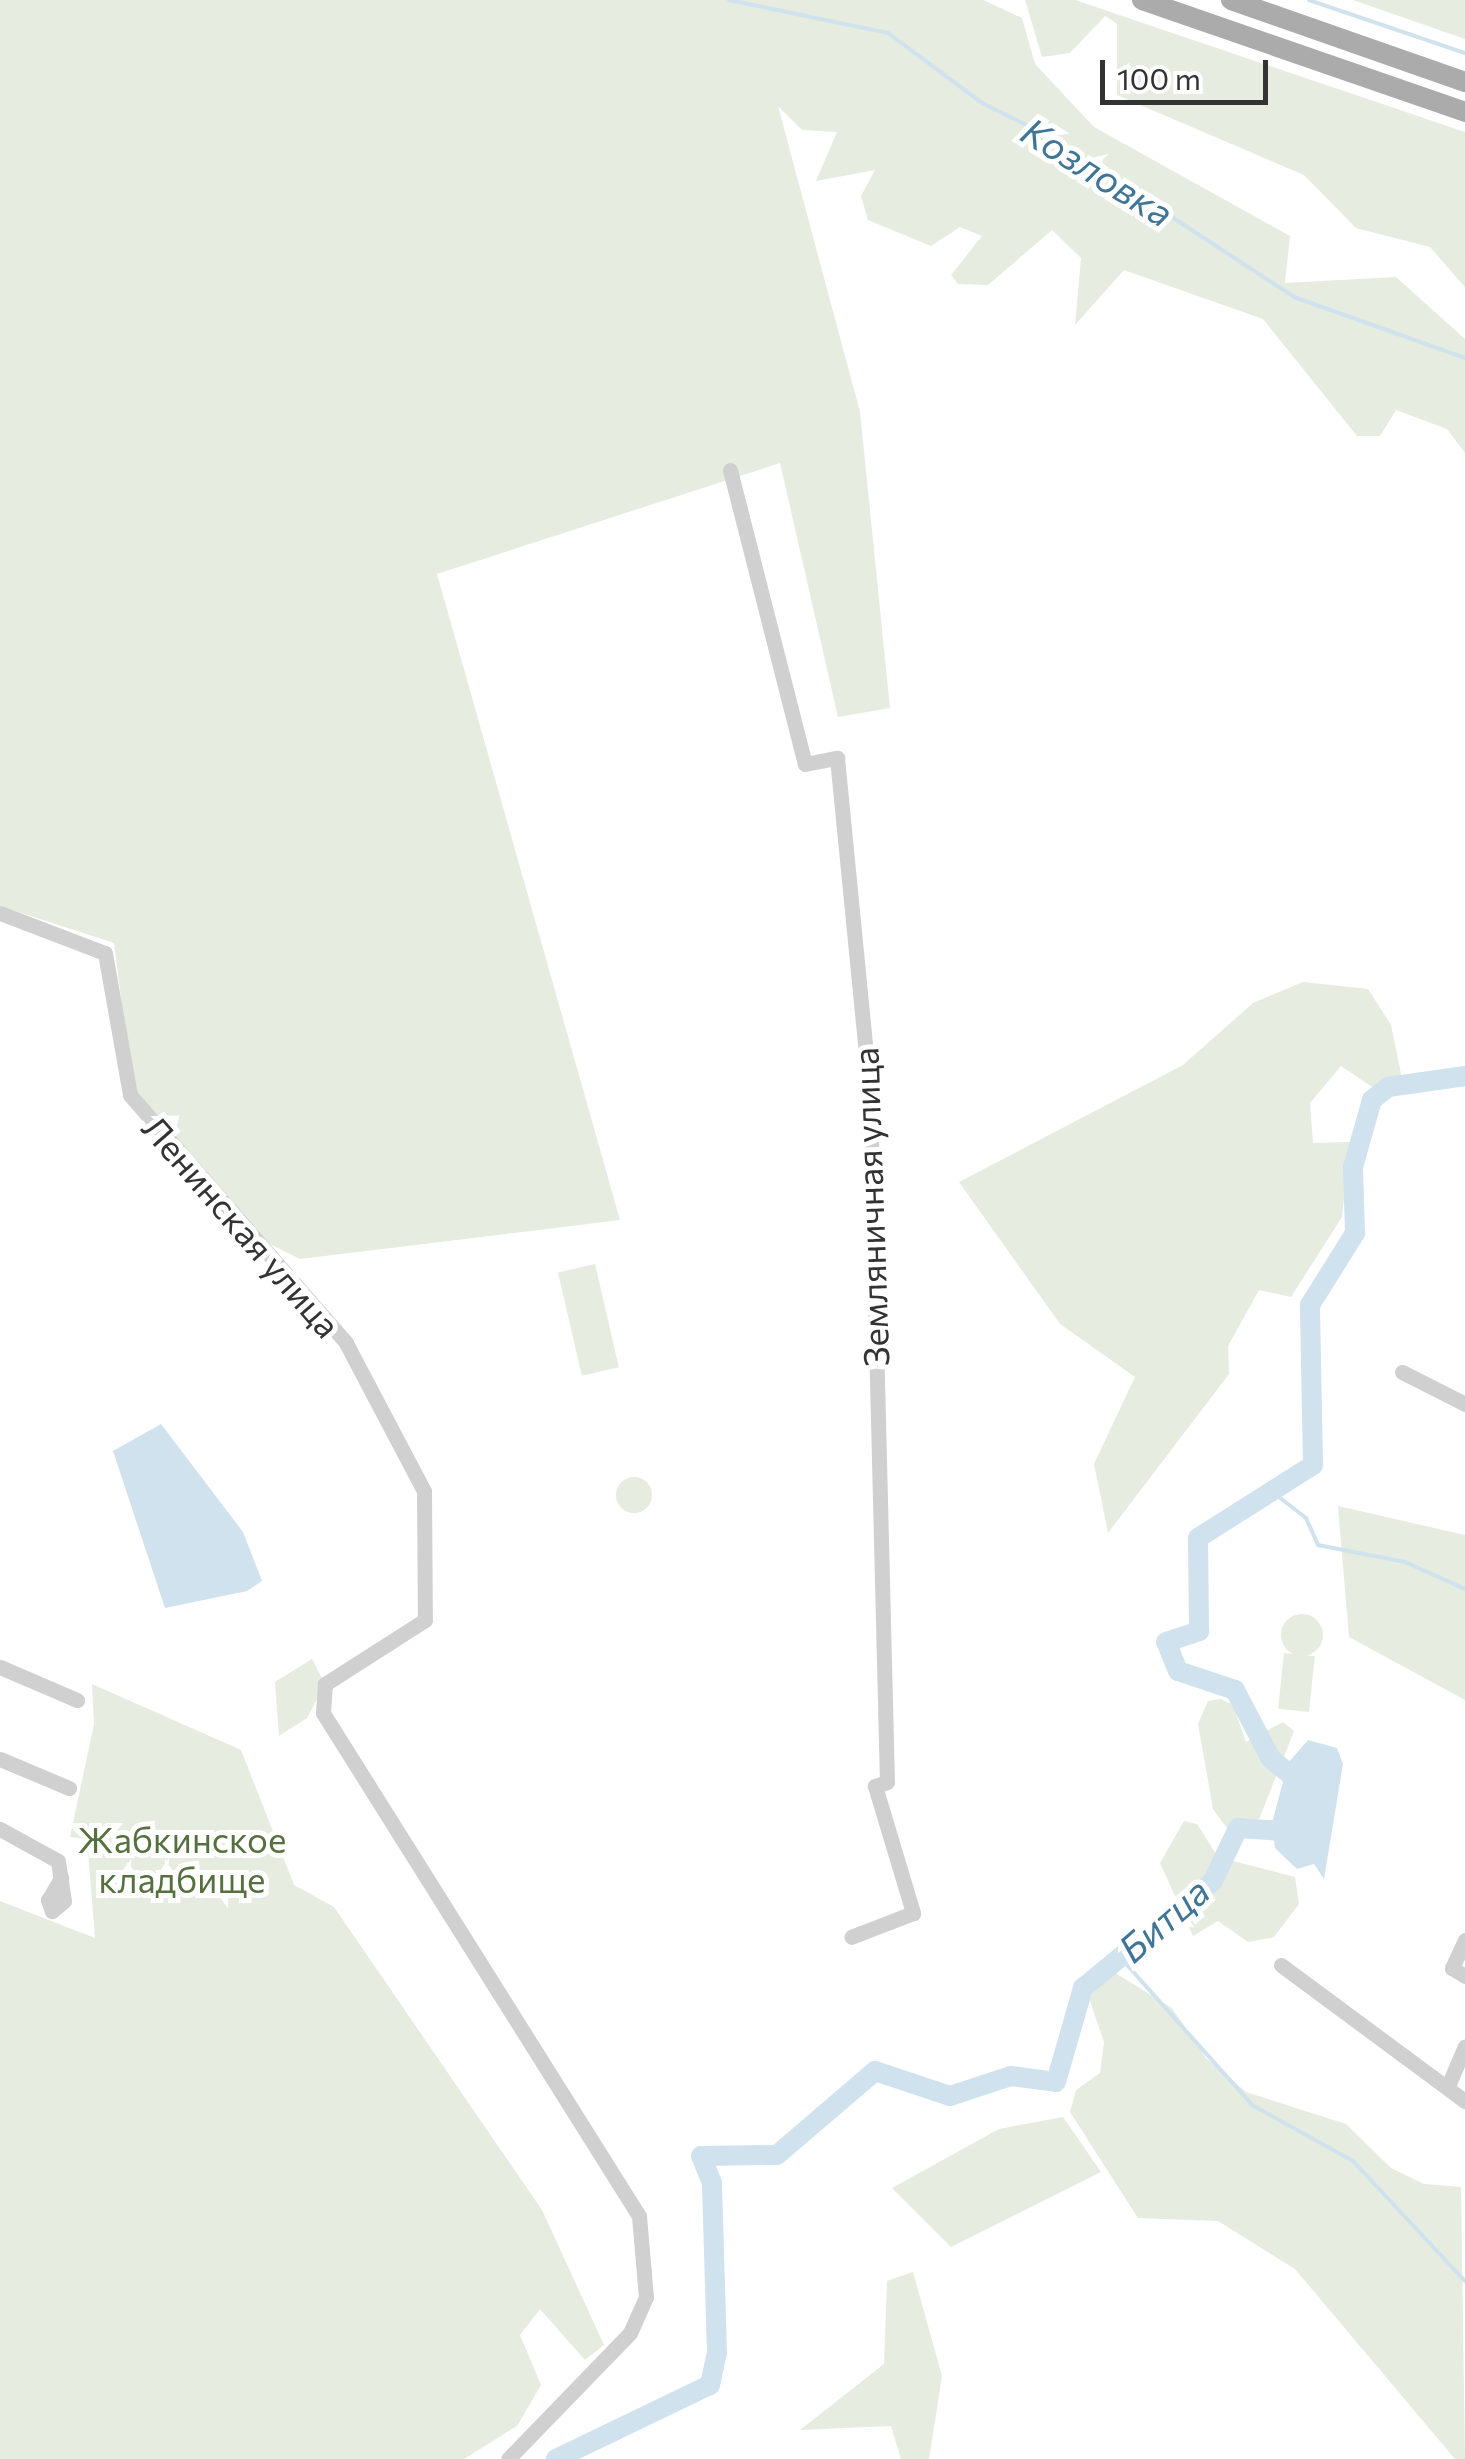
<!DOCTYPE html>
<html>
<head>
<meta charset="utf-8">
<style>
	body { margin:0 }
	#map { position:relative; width:1465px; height:2459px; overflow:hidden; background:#fff; font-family:Commissioner,sans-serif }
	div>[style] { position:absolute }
	.green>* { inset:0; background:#e6ecdf; transform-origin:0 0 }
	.round { border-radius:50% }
	.water>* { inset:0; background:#cfe2ee }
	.stream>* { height:4px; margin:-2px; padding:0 2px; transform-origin:2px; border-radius:2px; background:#cfe2ee }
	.river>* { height:20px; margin:-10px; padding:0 10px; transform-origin:10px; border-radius:10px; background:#cfe2ee }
	.minor>* { height:15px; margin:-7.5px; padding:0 7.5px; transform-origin:7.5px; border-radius:7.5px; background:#d0d0d0 }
	.major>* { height:20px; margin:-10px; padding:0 10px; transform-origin:10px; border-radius:10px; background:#ababab }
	span { translate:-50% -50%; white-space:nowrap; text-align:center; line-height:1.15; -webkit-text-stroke:10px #fff; paint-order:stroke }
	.street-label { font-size:35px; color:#333 }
	.park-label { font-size:35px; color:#56703f }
	.water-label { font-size:38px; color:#3f7597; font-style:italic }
	.scale { position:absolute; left:1100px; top:60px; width:168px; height:45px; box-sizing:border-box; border:5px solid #333; border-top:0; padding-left:12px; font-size:30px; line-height:35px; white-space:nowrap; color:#333; -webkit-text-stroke:8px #fff; paint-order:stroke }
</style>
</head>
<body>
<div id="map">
	<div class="green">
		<div style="clip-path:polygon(0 0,983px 0,1022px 18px,1035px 64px,1094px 127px,1290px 236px,1285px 283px,1396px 277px,1465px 339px,1465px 453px,1447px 429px,1396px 410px,1380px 436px,1357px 436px,1263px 319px,1124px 270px,1075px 325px,1081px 258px,1052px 230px,988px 285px,958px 284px,951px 275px,982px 236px,960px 227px,931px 246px,868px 220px,861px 196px,875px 170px,816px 181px,837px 132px,802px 130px,778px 106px,860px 412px,890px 708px,838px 717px,780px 463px,437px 574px,620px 1220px,300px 1259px,246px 1232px,134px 1099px,114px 943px,0 906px)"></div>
		<div style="clip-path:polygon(1025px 0,1075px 0,1465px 132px,1465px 287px,1430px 247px,1356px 228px,1304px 175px,1117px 95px,1117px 24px,1105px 16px,1070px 53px,1042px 57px)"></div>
		<div style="clip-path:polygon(1353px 0,1465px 0,1465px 39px)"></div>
		<div style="clip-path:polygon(1303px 982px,1368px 989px,1391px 1025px,1402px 1079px,1378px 1091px,1341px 1066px,1310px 1103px,1313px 1143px,1350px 1142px,1342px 1217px,1291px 1297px,1259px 1290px,1228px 1346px,1229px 1374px,1108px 1533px,1094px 1464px,1135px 1377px,1060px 1324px,959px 1182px,1183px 1065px,1253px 1003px)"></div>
		<div style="left:595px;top:1264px;width:106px;height:38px;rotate:77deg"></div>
		<div class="round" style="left:616px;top:1477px;width:36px;height:36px"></div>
		<div style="clip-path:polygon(1338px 1506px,1465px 1535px,1465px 1700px,1349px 1637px)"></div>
		<div class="round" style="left:1281px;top:1614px;width:42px;height:42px"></div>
		<div style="left:1284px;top:1653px;width:31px;height:56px;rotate:6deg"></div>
		<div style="clip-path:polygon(312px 1659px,325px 1684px,307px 1718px,279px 1736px,275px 1682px)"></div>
		<div style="clip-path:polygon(92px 1684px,241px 1750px,294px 1885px,334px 1907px,542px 2210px,604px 2345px,585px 2360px,540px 2309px,520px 2335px,541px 2385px,517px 2426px,464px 2459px,0 2459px,0 1901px,95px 1938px,87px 1839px,70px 1837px,94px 1724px)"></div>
		<div style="clip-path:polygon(1221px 1699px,1233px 1705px,1246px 1742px,1283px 1722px,1294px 1731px,1254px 1832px,1229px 1831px,1213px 1809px,1198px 1724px,1208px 1701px)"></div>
		<div style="clip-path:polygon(1184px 1821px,1197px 1824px,1218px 1857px,1295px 1877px,1299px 1904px,1274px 1937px,1248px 1942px,1218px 1921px,1193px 1936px,1160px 1863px)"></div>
		<div style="clip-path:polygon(1112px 1971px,1172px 2008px,1206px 2058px,1246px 2092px,1346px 2124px,1391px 2168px,1424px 2184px,1461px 2187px,1465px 2459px,1455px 2459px,1295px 2269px,1218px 2221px,1138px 2218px,1070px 2112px,1076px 2090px,1100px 2073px,1104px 2042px,1087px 1992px)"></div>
		<div style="clip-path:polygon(1063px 2117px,1101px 2172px,951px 2247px,892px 2188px,999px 2129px)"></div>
		<div style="clip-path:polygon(913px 2272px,942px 2376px,929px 2459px,901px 2459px,891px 2426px,800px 2430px,884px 2364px,887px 2281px)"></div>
	</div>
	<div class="water">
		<div style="clip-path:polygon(161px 1424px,243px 1532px,262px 1581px,247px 1591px,165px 1608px,113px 1451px)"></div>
		<div style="clip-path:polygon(1308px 1740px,1337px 1748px,1343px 1764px,1324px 1879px,1314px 1864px,1297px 1869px,1275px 1848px,1272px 1823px,1288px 1763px)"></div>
	</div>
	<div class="stream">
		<div style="left:729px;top:0;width:162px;rotate:11.7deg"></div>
		<div style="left:888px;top:33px;width:117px;rotate:36.7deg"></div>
		<div style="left:982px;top:103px;width:70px;rotate:26.2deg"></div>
		<div style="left:1045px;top:134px;width:298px;rotate:33.2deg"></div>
		<div style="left:1294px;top:297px;width:182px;rotate:19.6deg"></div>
		<div style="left:1309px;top:0;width:165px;rotate:18.8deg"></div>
		<div style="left:1270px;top:1490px;width:46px;rotate:37.9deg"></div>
		<div style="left:1306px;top:1518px;width:30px;rotate:66deg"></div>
		<div style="left:1318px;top:1545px;width:89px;rotate:11.1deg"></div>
		<div style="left:1405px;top:1562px;width:66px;rotate:24.2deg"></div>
		<div style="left:1119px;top:1956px;width:200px;rotate:48.2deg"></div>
		<div style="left:1252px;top:2105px;width:115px;rotate:29deg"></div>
		<div style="left:1353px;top:2161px;width:164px;rotate:47deg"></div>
	</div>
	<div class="river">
		<div style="left:1302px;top:1784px;width:40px;rotate:-141deg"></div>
		<div style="left:1271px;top:1759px;width:78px;rotate:-117.6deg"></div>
		<div style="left:1235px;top:1690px;width:60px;rotate:-161.6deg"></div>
		<div style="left:1178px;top:1671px;width:31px;rotate:-112deg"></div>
		<div style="left:1166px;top:1642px;width:35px;rotate:-18deg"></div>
		<div style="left:1199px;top:1631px;width:93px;rotate:-90.6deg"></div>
		<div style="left:1198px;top:1538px;width:136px;rotate:-32.4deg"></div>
		<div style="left:1313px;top:1465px;width:160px;rotate:-91.1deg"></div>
		<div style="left:1310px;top:1305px;width:85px;rotate:-58deg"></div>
		<div style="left:1355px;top:1233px;width:66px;rotate:-91.7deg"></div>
		<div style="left:1353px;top:1167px;width:70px;rotate:-74.2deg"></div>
		<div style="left:1372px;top:1100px;width:21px;rotate:-39deg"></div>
		<div style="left:1388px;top:1087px;width:78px;rotate:-8.1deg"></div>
		<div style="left:556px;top:2459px;width:171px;rotate:-25.7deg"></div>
		<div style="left:710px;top:2385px;width:33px;rotate:-78deg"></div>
		<div style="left:717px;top:2353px;width:170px;rotate:-91.7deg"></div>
		<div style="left:712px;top:2183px;width:29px;rotate:-112deg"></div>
		<div style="left:701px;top:2156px;width:76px;rotate:-0.8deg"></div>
		<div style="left:777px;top:2155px;width:129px;rotate:-40.6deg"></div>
		<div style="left:875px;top:2071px;width:79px;rotate:18.4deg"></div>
		<div style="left:950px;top:2096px;width:64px;rotate:-18.2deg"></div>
		<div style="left:1011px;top:2076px;width:45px;rotate:7.6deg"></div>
		<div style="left:1056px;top:2082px;width:98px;rotate:-74deg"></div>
		<div style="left:1083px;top:1988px;width:168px;rotate:-39.5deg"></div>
		<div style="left:1213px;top:1881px;width:59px;rotate:-64.7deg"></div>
		<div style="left:1238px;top:1828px;width:59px;rotate:3.9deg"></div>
	</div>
	<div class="minor">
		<div style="left:730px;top:470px;width:303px;rotate:75.7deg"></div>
		<div style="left:805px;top:764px;width:33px;rotate:-11deg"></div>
		<div style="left:837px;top:758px;width:341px;rotate:84.4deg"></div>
		<div style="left:870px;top:1097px;width:685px;rotate:88.58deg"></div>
		<div style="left:887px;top:1782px;width:13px;rotate:162deg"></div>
		<div style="left:875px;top:1786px;width:133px;rotate:73.3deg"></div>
		<div style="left:913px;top:1913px;width:66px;rotate:158.8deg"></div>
		<div style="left:0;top:913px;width:112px;rotate:20.9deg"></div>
		<div style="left:105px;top:953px;width:144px;rotate:80deg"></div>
		<div style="left:130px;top:1095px;width:329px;rotate:48.9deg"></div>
		<div style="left:346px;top:1343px;width:167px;rotate:62.2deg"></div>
		<div style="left:424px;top:1491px;width:129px;rotate:89.6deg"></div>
		<div style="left:425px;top:1620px;width:119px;rotate:147.4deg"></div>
		<div style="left:325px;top:1684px;width:29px;rotate:94deg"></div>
		<div style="left:323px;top:1713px;width:594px;rotate:57.86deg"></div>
		<div style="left:639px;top:2216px;width:81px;rotate:85.1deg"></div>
		<div style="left:646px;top:2297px;width:39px;rotate:114deg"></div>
		<div style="left:630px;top:2333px;width:175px;rotate:134.1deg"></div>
		<div style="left:1402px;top:1372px;width:71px;rotate:26.9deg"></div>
		<div style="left:0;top:1667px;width:84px;rotate:23.2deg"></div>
		<div style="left:0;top:1759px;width:75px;rotate:22.8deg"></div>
		<div style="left:0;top:1829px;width:66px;rotate:28.9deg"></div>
		<div style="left:58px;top:1861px;width:40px;rotate:81.5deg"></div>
		<div style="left:64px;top:1901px;width:16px;rotate:140deg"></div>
		<div style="left:52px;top:1911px;width:12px;rotate:-110deg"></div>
		<div style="left:48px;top:1900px;width:26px;rotate:-59deg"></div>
		<div style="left:1465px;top:1940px;width:31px;rotate:115deg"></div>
		<div style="left:1452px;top:1968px;width:15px;rotate:32deg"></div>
		<div style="left:1281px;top:1965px;width:229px;rotate:36.5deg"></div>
		<div style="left:1448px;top:2086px;width:43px;rotate:-67deg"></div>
	</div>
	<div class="major">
		<div style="left:1142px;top:0;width:342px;rotate:19.1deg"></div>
		<div style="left:1231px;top:0;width:248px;rotate:19.3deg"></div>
	</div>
	<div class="street-label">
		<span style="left:870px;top:1207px;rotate:-92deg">Земляничная улица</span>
		<span style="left:242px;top:1226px;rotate:49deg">Ленинская улица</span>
	</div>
	<div class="park-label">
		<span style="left:182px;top:1859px">Жабкинское<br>кладбище</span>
	</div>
	<div class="water-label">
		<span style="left:1098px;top:171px;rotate:32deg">Козловка</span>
		<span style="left:1163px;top:1919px;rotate:-41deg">Битца</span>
	</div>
	<div class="scale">100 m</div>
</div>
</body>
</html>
